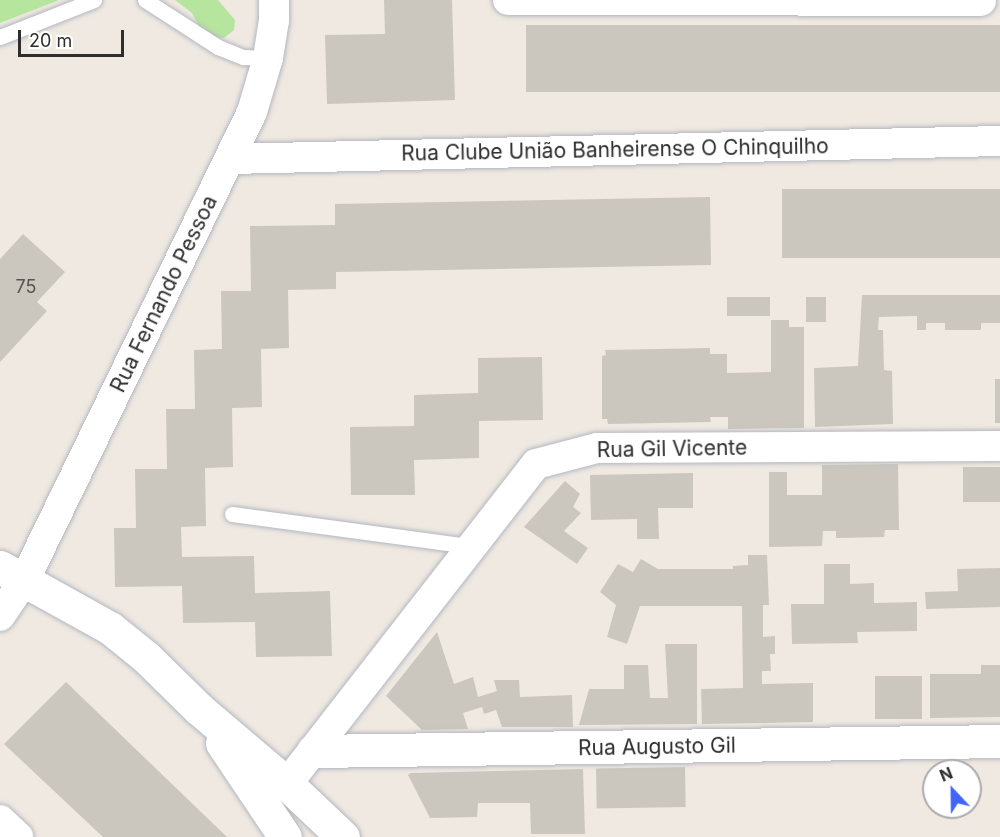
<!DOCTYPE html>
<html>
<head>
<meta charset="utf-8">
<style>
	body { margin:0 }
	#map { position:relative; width:1000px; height:837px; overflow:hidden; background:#efe9e1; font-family:Inter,sans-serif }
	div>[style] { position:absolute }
	.green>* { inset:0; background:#b6e59e }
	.building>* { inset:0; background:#cbc7bf; transform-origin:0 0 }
	.roads { filter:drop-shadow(0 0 2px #b4b7c1) drop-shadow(0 0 2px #b4b7c1) }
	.service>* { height:15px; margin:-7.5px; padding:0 7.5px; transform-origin:7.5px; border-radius:7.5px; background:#fff }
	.minor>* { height:30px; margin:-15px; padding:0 15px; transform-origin:15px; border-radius:15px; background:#fff }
	.tertiary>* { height:33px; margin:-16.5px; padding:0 16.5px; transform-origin:16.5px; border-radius:16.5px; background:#fff }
	.secondary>* { height:33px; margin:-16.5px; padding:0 16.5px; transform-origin:16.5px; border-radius:16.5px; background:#fff }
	span { translate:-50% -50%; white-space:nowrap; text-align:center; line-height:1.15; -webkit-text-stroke:4.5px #fff; paint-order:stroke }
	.number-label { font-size:18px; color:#555452 }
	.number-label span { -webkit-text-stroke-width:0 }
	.street-label { font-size:21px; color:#2e2e2e }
	.north { position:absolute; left:922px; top:759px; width:60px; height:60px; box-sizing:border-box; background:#fff; border:2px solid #ababab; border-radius:50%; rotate:338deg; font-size:16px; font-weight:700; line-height:24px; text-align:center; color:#2e2e2e }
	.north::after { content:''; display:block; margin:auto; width:21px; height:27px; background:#4264fb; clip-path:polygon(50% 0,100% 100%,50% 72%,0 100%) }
	.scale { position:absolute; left:18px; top:30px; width:106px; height:27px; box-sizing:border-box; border:3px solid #2e2e2e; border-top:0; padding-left:8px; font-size:18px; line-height:21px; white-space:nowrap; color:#2e2e2e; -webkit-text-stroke:4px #fff; paint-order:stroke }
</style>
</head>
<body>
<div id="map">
	<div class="green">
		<div style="clip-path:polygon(0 0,59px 0,0 23px)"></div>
		<div style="clip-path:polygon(175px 0,218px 0,235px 20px,234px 30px,224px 38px,214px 37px,200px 28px,192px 13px)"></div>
	</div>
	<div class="building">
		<div style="clip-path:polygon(384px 0,452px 0,455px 100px,327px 104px,325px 35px,385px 34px)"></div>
		<div style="left:1000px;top:25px;width:67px;height:474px;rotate:90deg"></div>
		<div style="left:1000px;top:189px;width:69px;height:218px;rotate:90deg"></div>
		<div style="clip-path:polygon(710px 197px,711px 265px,336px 272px,336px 289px,288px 290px,289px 348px,261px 349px,262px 407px,232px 408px,233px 467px,205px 468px,206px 526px,181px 527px,182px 557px,254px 556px,255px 593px,330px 591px,332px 656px,256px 657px,255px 622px,183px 623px,182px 586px,115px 587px,114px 528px,136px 528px,135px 469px,167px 469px,166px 409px,195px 409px,194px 350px,222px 349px,221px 291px,251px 291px,250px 226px,335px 225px,335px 204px)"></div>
		<div style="clip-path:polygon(23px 234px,65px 272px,37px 302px,47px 311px,0 362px,0 259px)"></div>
		<div style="clip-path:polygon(862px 295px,1000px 295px,1000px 323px,981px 323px,981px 330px,945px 330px,945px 323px,926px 323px,926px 330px,917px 330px,917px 316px,879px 317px,878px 330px,883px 330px,884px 370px,892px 371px,893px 424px,815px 427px,814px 368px,858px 366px)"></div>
		<div style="left:770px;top:297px;width:19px;height:43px;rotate:90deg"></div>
		<div style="left:806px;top:297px;width:20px;height:25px"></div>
		<div style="clip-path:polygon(771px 320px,789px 320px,789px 327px,804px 327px,804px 428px,728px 429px,728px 417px,710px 417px,711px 422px,608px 424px,607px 419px,602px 419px,602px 356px,606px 355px,605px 350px,710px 348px,710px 354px,727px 354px,727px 373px,771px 372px)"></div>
		<div style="clip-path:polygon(542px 357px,543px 420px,479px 421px,479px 458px,414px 460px,415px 495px,351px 495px,350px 427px,414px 426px,414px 395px,478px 393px,478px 358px)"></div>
		<div style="left:995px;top:379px;width:5px;height:44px"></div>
		<div style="clip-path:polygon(898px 464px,899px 530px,885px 530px,884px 537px,836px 538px,836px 531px,823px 531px,822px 546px,769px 547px,769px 472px,787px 472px,787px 495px,822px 495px,822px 465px)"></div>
		<div style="left:1000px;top:467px;width:35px;height:37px;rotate:90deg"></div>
		<div style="clip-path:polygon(693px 473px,693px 508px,658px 508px,659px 539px,637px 539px,637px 519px,591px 520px,590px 475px)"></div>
		<div style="clip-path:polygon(565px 481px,580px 494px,573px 507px,581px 513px,564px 531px,588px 548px,577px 564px,524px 527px)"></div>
		<div style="clip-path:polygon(748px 555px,767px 555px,769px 605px,763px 605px,763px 637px,775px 636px,775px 654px,770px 654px,771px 671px,762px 671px,762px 684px,813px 683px,813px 722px,702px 724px,701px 689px,743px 688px,742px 606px,640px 606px,627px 644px,607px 637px,616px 605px,600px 592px,618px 564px,633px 572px,641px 559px,658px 569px,733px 569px,733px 566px,748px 565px)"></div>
		<div style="clip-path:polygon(824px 564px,850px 564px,850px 584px,874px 583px,874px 603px,917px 602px,917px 631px,857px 632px,858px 643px,792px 644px,791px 604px,824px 604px)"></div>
		<div style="clip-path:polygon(1000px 568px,1000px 607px,926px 609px,925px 592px,958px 591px,957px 569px)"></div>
		<div style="clip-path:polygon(437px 632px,454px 684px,473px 677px,478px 697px,497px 691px,494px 680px,519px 680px,520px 697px,572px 695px,573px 727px,502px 727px,496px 710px,484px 714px,482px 707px,463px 713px,468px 729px,422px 730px,386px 696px)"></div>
		<div style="clip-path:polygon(665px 644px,697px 644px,697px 724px,579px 725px,589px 689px,624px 689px,624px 665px,648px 665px,650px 698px,668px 698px)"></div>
		<div style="clip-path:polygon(981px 665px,1000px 665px,1000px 717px,930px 718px,930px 674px,981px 674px)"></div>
		<div style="left:875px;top:676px;width:47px;height:43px"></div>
		<div style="clip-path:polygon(66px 682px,227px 837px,103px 837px,4px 744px)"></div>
		<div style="left:685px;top:767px;width:40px;height:89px;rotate:89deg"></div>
		<div style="clip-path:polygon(583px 769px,585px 834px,531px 834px,530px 803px,478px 803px,477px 817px,430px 818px,408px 775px,411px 773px)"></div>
	</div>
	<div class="roads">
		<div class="service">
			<div style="left:145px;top:0;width:87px;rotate:32.8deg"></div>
			<div style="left:218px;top:47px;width:27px;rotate:22deg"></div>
			<div style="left:243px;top:57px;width:25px;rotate:2deg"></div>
			<div style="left:0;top:37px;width:101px;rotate:-21.5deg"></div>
			<div style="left:232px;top:514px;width:240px;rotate:7.7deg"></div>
		</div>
		<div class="minor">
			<div style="left:508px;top:0;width:473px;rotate:0.1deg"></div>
			<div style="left:230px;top:159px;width:770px;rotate:-1.34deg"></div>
			<div style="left:0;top:616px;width:45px;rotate:-56deg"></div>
			<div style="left:25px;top:579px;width:519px;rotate:-64.08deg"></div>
			<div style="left:252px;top:112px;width:56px;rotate:-73.5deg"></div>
			<div style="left:268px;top:58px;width:37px;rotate:-81deg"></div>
			<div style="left:274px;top:21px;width:21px;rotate:-90deg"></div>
			<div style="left:287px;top:784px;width:405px;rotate:-52.1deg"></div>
			<div style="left:536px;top:464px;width:63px;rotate:-14.7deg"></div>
			<div style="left:597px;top:448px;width:403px;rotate:-0.3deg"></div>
			<div style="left:0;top:820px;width:25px;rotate:43deg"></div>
		</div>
		<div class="tertiary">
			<div style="left:0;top:567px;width:126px;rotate:29deg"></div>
			<div style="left:110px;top:628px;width:46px;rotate:38.9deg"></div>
			<div style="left:146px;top:657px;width:74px;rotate:44.5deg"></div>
			<div style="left:199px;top:709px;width:116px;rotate:40.4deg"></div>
			<div style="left:287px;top:784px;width:77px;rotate:43.4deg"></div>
			<div style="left:222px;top:743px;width:113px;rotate:56.2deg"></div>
		</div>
		<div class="secondary">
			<div style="left:313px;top:751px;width:687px;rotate:-0.83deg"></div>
		</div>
	</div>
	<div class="number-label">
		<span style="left:26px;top:287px">75</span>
	</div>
	<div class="street-label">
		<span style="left:615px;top:150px;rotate:-1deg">Rua Clube União Banheirense O Chinquilho</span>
		<span style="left:164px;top:294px;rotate:-64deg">Rua Fernando Pessoa</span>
		<span style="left:672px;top:449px;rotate:-1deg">Rua Gil Vicente</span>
		<span style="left:657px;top:747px;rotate:-1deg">Rua Augusto Gil</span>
	</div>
	<div class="north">N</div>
	<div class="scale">20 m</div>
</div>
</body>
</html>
